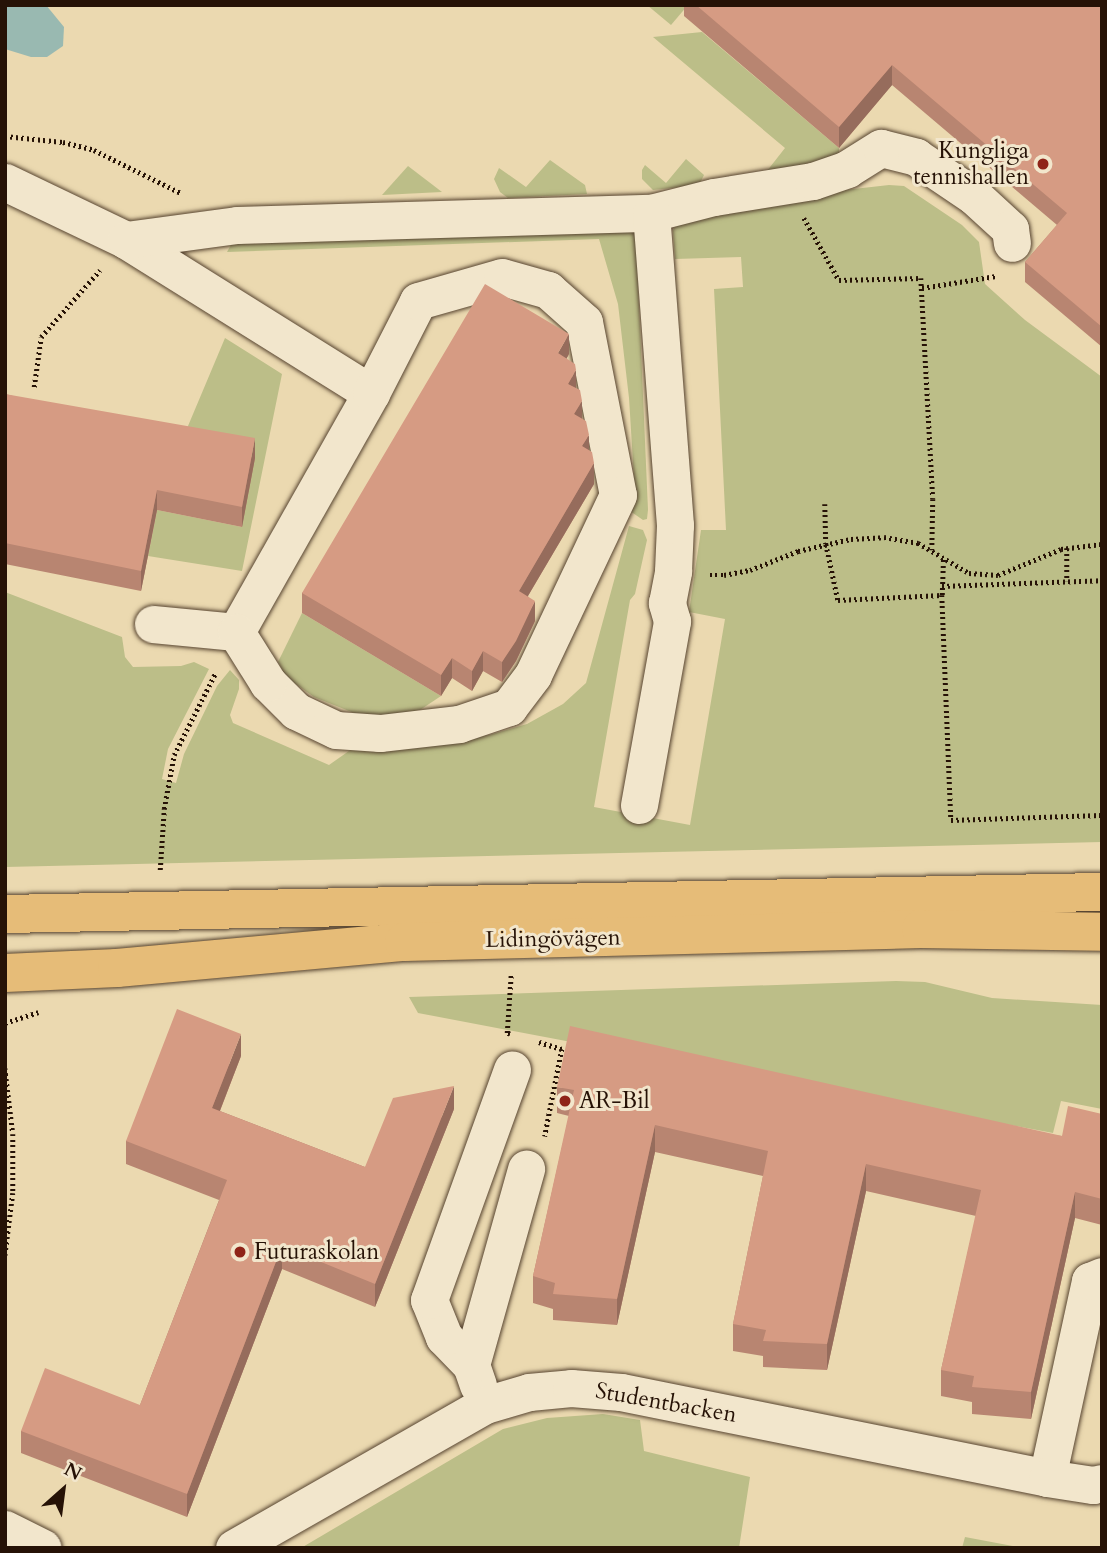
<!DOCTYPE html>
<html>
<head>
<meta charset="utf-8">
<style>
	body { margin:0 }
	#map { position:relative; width:1107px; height:1553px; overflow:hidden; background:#ebd9b0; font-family:Cardo,serif }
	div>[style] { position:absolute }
	.green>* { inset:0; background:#bcbe88 }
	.water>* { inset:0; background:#99b9b1 }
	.path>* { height:4.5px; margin-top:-2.25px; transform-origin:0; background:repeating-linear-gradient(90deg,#261206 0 2px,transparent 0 5.5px) }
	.roads { filter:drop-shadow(0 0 2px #574430) drop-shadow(0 0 2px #574430) }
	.minor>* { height:37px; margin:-18.5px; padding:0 18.5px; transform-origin:18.5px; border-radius:18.5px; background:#f2e6cc }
	.major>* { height:38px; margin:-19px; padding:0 19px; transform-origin:19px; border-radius:19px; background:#e6bc78 }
	.wall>* { inset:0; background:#b88571 }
	.shaded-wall>* { inset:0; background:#966c5c }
	.building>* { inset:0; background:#d69b83 }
	.dots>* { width:19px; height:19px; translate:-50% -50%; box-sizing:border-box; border:4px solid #f2e6cc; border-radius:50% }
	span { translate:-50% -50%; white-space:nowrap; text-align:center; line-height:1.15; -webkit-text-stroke:6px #f2e6cc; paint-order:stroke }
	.poi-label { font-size:23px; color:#261206 }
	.right { translate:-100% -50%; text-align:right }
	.left { translate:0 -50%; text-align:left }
	.street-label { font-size:23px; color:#261206 }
	.frame { position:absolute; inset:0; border:7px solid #261206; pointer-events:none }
	.north { position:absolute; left:28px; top:1455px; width:70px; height:70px; -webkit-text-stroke:5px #f2e6cc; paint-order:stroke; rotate:28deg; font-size:19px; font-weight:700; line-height:28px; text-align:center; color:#261206 }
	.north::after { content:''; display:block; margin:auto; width:24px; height:32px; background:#261206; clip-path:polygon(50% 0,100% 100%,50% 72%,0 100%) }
</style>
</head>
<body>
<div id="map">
	<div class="green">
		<div style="clip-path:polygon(647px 5px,688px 5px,671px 25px)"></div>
		<div style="clip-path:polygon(702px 32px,839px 148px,839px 154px,826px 170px,763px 176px,785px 148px,653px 37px)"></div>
		<div style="clip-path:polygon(686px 159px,704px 175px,699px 185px,653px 190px,642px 179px,642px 170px,645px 165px,666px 183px)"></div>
		<div style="clip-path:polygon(550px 160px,585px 185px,587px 194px,508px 198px,500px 192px,494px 179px,499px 168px,526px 187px)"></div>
		<div style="clip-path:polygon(408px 166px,442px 192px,382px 195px)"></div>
		<div style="clip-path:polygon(889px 185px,904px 186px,962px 225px,979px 242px,985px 284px,1025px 320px,1102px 377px,1102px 842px,5px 867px,5px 592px,122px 637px,125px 657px,133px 667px,181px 666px,194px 662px,209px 669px,168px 749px,162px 779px,176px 783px,184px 754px,217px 686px,230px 670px,239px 680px,239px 689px,230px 715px,233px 723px,329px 765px,356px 746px,489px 735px,527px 724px,563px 704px,586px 683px,629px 526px,643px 530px,647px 540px,635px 594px,630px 600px,594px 807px,690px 825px,725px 619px,689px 612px,701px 530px,726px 530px,714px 289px,743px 287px,741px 257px,675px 259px,673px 231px,676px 224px,766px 199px)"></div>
		<div style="clip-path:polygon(630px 230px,634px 232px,636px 241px,639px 304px,648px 510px,647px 519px,643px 520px,630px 511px,635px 494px,629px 398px,618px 304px,599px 239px,227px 252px,232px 243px)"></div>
		<div style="clip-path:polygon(225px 338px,282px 374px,242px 571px,148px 556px,157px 510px,242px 527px,180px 445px)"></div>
		<div style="clip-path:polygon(302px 613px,441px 696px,420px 710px,392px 716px,354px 713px,314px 697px,286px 677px,278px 662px)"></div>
		<div style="clip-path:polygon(896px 981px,925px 982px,992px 998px,1102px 1005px,1102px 1109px,1061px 1101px,1053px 1133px,418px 1013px,409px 997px)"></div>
		<div style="clip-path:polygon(603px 1414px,640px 1420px,644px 1451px,750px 1477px,739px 1548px,301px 1548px,503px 1429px,547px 1418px)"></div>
		<div style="clip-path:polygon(965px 1537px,1023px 1548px,962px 1548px)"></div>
	</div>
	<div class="water">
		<div style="clip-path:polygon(5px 5px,46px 5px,64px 27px,63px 46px,47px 57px,31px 57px,5px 49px)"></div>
	</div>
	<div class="path">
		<div style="left:5px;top:136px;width:58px;rotate:5.9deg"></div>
		<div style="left:63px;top:142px;width:32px;rotate:14deg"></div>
		<div style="left:94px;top:150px;width:97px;rotate:26.3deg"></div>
		<div style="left:804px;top:218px;width:71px;rotate:60.6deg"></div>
		<div style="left:839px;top:280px;width:82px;rotate:-1.4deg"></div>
		<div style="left:921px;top:278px;width:221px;rotate:86.9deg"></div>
		<div style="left:933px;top:499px;width:51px;rotate:91.1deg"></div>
		<div style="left:922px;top:288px;width:75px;rotate:-9.2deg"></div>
		<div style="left:34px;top:387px;width:50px;rotate:-82deg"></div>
		<div style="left:41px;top:337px;width:89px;rotate:-48.6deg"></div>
		<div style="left:825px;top:504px;width:40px;rotate:88.6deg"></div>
		<div style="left:826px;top:544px;width:57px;rotate:77.9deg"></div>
		<div style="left:838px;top:600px;width:104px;rotate:-2.8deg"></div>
		<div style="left:942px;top:595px;width:36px;rotate:-88deg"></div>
		<div style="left:1067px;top:548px;width:33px;rotate:90deg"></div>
		<div style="left:710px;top:575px;width:14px"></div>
		<div style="left:724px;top:575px;width:26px;rotate:-11deg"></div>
		<div style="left:750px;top:570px;width:52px;rotate:-21.6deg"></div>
		<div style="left:798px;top:551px;width:54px;rotate:-12.8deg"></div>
		<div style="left:851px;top:539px;width:33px;rotate:-3deg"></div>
		<div style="left:884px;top:537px;width:35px;rotate:10deg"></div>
		<div style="left:918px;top:543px;width:59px;rotate:30.5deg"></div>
		<div style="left:969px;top:573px;width:29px;rotate:4deg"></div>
		<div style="left:998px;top:575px;width:68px;rotate:-22.4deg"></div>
		<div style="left:1061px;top:549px;width:41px;rotate:-7deg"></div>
		<div style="left:942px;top:586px;width:160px;rotate:-2.1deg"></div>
		<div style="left:942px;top:595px;width:225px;rotate:87.7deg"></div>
		<div style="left:951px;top:820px;width:151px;rotate:-1.9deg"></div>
		<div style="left:160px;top:870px;width:61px;rotate:-86.2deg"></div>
		<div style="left:164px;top:809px;width:55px;rotate:-79.5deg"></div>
		<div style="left:174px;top:755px;width:93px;rotate:-63.2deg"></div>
		<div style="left:5px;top:1023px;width:35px;rotate:-18deg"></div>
		<div style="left:510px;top:1034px;width:3px;rotate:-162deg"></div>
		<div style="left:507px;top:1033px;width:58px;rotate:-86.1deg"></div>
		<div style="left:539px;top:1042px;width:24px;rotate:17deg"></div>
		<div style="left:562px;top:1049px;width:89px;rotate:101.1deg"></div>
		<div style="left:5px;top:1068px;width:66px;rotate:83.1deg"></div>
		<div style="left:13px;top:1134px;width:59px;rotate:90deg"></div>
		<div style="left:13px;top:1193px;width:64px;rotate:97.2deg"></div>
	</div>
	<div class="roads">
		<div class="minor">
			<div style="left:5px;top:182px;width:134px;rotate:25.6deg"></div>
			<div style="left:126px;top:240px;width:289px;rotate:32deg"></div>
			<div style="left:126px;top:240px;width:112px;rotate:-7.7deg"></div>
			<div style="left:237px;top:225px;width:414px;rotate:-1.7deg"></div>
			<div style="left:651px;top:213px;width:65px;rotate:-14.3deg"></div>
			<div style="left:714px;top:197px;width:100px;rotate:-9.2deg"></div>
			<div style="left:813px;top:181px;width:36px;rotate:-19deg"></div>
			<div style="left:847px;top:169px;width:40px;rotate:-32deg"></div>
			<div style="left:881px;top:148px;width:36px;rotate:14deg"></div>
			<div style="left:916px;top:157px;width:70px;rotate:33.9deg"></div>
			<div style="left:974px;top:196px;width:49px;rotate:42.5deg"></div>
			<div style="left:1010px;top:229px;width:14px;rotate:82deg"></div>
			<div style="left:153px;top:624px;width:83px;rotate:5.5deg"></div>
			<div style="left:236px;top:632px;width:274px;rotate:-60.5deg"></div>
			<div style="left:371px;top:393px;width:103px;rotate:-62.9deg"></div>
			<div style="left:418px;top:301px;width:87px;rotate:-15.9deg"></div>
			<div style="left:502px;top:277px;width:48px;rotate:15.8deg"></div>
			<div style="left:548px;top:290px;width:48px;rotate:41.6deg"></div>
			<div style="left:584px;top:322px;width:176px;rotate:78.9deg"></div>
			<div style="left:618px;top:495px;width:199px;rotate:115.3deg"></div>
			<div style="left:533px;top:675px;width:40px;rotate:127deg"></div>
			<div style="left:509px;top:707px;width:53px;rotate:161.2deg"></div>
			<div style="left:459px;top:724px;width:80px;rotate:173.5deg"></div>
			<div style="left:380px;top:733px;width:44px;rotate:-176.1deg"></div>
			<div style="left:336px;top:730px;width:44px;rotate:-154.6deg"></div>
			<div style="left:296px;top:711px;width:40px;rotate:-135deg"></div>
			<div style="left:268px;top:683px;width:60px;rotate:-122.1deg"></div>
			<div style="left:639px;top:805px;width:187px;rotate:-79.8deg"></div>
			<div style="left:672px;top:621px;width:19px;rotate:-106deg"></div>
			<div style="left:667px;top:603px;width:33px;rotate:-79deg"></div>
			<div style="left:673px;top:571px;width:46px;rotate:-87.5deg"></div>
			<div style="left:675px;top:525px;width:313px;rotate:-94.4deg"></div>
			<div style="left:471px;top:1365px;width:39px;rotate:-134deg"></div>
			<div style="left:444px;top:1337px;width:40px;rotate:-112deg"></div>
			<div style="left:429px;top:1300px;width:245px;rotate:-70.2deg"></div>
			<div style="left:478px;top:1385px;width:21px;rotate:-109deg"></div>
			<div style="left:471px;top:1365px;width:204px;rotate:-74.3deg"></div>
			<div style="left:1047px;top:1478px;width:202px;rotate:-77.7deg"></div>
			<div style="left:1090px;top:1281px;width:13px;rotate:-23deg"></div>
			<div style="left:5px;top:1529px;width:42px;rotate:26.6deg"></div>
			<div style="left:234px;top:1548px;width:289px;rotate:-29.7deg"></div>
			<div style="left:485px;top:1405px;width:46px;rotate:-16.5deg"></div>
			<div style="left:529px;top:1392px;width:42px;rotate:-5.4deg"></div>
			<div style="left:571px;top:1388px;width:50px;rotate:4.6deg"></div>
			<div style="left:621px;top:1392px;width:435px;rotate:11.4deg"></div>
			<div style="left:1047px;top:1478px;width:47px;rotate:8.7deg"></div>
			<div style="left:1093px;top:1485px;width:9px;rotate:-13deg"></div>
		</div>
		<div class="major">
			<div style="left:5px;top:914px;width:1097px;rotate:-1.15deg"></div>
			<div style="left:5px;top:973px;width:112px;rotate:-2.6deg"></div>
			<div style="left:117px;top:968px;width:288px;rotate:-5.2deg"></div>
			<div style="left:404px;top:942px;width:517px;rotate:-1.44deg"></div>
			<div style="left:921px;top:929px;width:181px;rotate:0.9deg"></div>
		</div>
	</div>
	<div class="wall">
		<div style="clip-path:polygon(684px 5px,1102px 5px,1102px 347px,1025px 282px,1025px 262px,1057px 225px,892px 85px,839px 148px,684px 16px)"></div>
		<div style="clip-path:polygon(569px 354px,566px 359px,576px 388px,589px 450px,594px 484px,528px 596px,535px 621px,516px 661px,502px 682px,483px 671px,472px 691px,452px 678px,441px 696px,302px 613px,302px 593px)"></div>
		<div style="clip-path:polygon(5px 394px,255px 458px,242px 527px,157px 510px,141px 591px,5px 564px)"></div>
		<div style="clip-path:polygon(241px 1056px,220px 1111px,365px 1167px,454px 1109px,375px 1307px,282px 1269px,187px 1517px,21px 1453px,21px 1431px,140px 1405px,219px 1200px,126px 1164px,126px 1141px)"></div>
		<div style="clip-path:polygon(557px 1087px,1062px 1136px,1102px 1114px,1102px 1225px,1075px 1218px,1031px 1419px,972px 1414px,972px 1402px,941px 1396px,941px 1370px,976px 1216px,866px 1191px,827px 1370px,763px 1367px,763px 1356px,733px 1351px,733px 1324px,763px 1176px,655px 1152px,617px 1325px,553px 1320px,553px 1309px,533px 1303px,533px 1276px,569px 1116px,557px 1113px)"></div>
	</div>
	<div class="shaded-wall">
		<div style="clip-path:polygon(892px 65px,892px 85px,839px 148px,839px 127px)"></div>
		<div style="clip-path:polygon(569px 334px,569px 354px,558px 374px,558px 353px)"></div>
		<div style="clip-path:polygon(576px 370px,576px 390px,568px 384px)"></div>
		<div style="clip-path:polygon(582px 401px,582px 421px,574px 414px)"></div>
		<div style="clip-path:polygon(589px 435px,589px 455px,582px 446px)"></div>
		<div style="clip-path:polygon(255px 438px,255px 458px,242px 527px,242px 507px)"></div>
		<div style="clip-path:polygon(594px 463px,594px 484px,519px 611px,519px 591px)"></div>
		<div style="clip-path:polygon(157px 490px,157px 510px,141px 591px,141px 571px)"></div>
		<div style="clip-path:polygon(535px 601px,535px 621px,516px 661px,502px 682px,502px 662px)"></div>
		<div style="clip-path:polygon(483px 651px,483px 671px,472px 691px,472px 671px)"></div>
		<div style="clip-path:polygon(452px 658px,452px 678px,441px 696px,441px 675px)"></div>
		<div style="clip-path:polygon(241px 1034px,241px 1056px,212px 1131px,212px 1108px)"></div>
		<div style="clip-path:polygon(454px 1086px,454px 1109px,375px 1307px,375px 1284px)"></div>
		<div style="clip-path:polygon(655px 1125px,655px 1152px,617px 1325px,617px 1299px)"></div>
		<div style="clip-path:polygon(866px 1164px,866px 1191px,827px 1370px,827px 1344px)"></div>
		<div style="clip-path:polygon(1075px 1192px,1075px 1218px,1031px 1419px,1031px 1392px)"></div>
		<div style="clip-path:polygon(282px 1246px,282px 1269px,187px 1517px,187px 1494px)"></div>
	</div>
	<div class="building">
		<div style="clip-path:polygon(696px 5px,1102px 5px,1102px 327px,1025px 262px,1067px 213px,892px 65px,839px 127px)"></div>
		<div style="clip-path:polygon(485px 284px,569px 334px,558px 353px,575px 364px,576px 370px,568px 384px,580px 390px,582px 401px,574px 414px,586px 421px,589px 435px,582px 446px,592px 452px,594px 463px,519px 591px,535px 601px,516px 641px,502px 662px,483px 651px,472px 671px,452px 658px,441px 675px,302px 593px)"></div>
		<div style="clip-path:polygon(5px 394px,255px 438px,242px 507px,157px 490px,141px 571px,5px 543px)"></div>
		<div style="clip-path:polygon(177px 1009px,241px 1034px,212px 1108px,365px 1167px,393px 1098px,454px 1086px,375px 1284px,282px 1246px,187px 1494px,21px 1431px,45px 1368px,140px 1405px,227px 1180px,126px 1141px)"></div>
		<div style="clip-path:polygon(570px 1026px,1062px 1136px,1068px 1106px,1102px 1114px,1102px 1199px,1075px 1192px,1031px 1392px,972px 1387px,974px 1376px,941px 1370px,981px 1190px,866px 1164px,827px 1344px,763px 1341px,766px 1330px,733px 1324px,768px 1151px,655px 1125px,617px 1299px,553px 1294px,555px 1283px,533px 1276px,574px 1090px,557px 1087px)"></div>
	</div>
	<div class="dots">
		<div style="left:1043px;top:164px;background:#8f2418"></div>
		<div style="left:565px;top:1101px;background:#8f2418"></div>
		<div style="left:240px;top:1252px;background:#8f2418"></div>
	</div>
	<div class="poi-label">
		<span class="right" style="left:1029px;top:164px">Kungliga<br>tennishallen</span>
		<span class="left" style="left:579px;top:1101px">AR-Bil</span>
		<span class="left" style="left:254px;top:1252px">Futuraskolan</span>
	</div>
	<div class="street-label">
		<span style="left:553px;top:939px;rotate:-1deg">Lidingövägen</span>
		<span style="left:666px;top:1403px;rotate:10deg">Studentbacken</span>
	</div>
	<div class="frame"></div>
	<div class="north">N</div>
</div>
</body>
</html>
